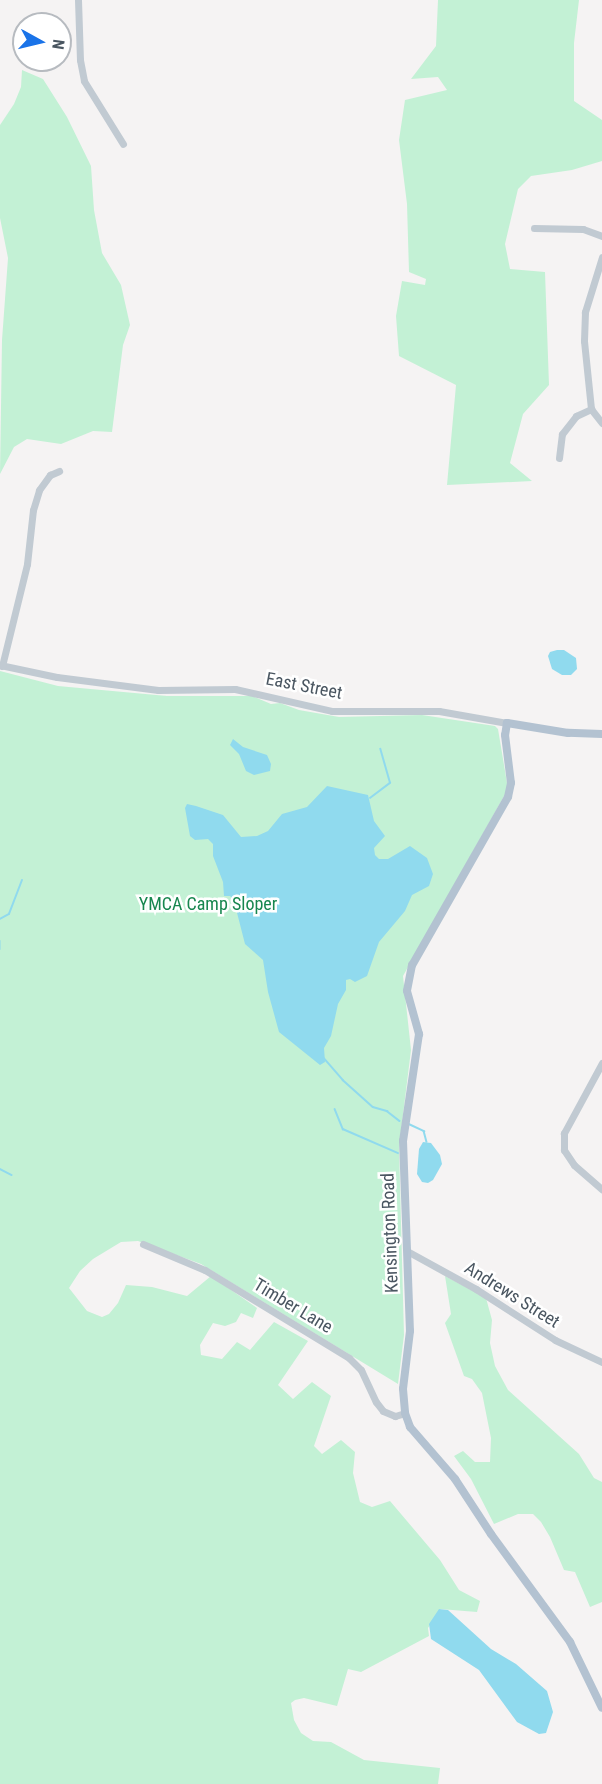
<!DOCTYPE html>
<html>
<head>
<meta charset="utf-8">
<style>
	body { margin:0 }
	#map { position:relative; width:602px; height:1784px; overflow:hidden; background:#f5f3f3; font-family:"Roboto Condensed",sans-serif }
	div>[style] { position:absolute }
	.green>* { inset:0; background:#c3f1d5 }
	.water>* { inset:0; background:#90daee }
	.stream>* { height:1.5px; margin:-0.75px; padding:0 0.75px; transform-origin:0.75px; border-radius:0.75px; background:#90daee }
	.minor>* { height:7px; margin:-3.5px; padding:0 3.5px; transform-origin:3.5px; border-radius:3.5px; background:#c1cad2 }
	.major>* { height:8px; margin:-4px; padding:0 4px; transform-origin:4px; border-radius:4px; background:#b3c2d1 }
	span { translate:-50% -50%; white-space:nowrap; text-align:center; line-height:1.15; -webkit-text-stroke:5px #fff; paint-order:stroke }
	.street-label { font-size:18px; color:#4a5661 }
	.park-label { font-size:18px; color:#17864f }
	.north { position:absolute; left:12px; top:12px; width:60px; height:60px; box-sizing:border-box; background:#fff; border:2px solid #b7bbc0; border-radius:50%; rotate:98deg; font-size:16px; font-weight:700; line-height:24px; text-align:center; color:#4a5661 }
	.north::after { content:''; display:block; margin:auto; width:21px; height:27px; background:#1a73e8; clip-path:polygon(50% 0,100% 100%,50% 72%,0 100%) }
</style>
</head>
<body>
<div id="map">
	<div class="green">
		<div style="clip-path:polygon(438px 0,579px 0,574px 43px,574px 101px,602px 120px,602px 161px,572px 170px,531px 176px,518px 189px,505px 244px,510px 269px,545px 272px,549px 385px,523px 414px,510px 463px,532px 481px,447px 485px,456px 385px,399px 356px,396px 316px,402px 281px,425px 285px,426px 279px,409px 272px,407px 204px,399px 140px,405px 100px,447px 90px,438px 77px,411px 79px,436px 46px)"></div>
		<div style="clip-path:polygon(22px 70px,43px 79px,67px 117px,91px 166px,94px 210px,102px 253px,121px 285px,130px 325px,123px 345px,112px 432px,93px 431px,61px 444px,27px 439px,14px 447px,0 474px,2px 340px,8px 258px,0 218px,0 125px,14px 104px,21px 87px)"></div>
		<div style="clip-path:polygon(0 671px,58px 686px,167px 696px,252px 696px,271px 704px,280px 703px,299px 710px,339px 717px,422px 715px,495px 726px,498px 729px,508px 789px,403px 976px,411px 1050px,399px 1147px,404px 1335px,398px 1384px,201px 1264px,138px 1241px,121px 1242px,93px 1259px,80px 1271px,69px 1288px,87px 1311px,102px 1317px,109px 1314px,118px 1303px,126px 1285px,152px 1287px,187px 1296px,211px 1276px,257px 1308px,253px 1318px,241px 1313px,236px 1322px,225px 1326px,213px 1323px,200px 1345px,201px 1355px,222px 1359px,237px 1342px,250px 1350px,274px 1322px,308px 1341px,278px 1385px,293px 1399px,312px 1382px,331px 1396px,314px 1446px,322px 1454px,341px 1440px,355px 1452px,353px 1473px,360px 1502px,372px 1507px,390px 1501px,440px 1560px,459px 1590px,480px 1601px,477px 1612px,440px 1609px,428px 1628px,429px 1636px,361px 1672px,348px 1669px,337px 1706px,304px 1698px,295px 1700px,291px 1703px,294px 1720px,301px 1733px,313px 1741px,331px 1742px,364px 1760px,440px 1768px,438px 1784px,0 1784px)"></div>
		<div style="clip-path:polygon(445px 1276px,486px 1298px,492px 1320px,490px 1343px,495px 1366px,508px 1390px,579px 1454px,594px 1478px,602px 1482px,602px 1602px,590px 1607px,575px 1572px,564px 1570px,550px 1537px,541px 1522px,533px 1514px,518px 1514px,494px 1524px,471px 1479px,454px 1456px,463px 1451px,475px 1462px,490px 1462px,491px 1438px,482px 1393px,472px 1379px,464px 1376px,445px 1323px,451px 1314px)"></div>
	</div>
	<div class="water">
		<div style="clip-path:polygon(557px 650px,564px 650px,576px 658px,577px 669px,571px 675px,562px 675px,552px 669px,548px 656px,550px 652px)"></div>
		<div style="clip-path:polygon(233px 739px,243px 747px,267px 755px,271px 764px,270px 771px,254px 775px,246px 771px,239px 754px,230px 745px)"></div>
		<div style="clip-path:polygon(327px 786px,368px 795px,374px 821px,385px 836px,374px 848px,375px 855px,379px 859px,388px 859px,410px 846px,427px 858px,433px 874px,429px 886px,412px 895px,405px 911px,379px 942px,367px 976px,355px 982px,350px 979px,346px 980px,346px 990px,338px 1004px,331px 1036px,324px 1048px,325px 1062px,320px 1065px,279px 1032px,268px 992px,263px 960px,245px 944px,234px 901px,230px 896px,224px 896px,223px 882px,213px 856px,213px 844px,208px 839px,195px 840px,190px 836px,185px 808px,187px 804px,196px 806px,223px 815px,241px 837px,257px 836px,268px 831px,282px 814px,307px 807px)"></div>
		<div style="clip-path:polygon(423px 1142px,431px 1143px,440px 1155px,442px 1164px,433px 1180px,428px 1183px,422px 1182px,417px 1174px,419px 1149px)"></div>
		<div style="clip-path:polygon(439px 1609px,448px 1610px,491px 1649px,516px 1664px,547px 1691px,553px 1712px,546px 1733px,539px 1734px,517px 1722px,479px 1670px,431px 1639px,429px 1624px)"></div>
	</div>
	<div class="stream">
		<div style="left:370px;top:798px;width:25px;rotate:-37deg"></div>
		<div style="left:390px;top:783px;width:35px;rotate:-106deg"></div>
		<div style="left:0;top:919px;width:10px;rotate:-29deg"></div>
		<div style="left:9px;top:914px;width:36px;rotate:-69deg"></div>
		<div style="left:0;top:941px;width:8px;rotate:90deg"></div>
		<div style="left:324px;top:1058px;width:29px;rotate:49deg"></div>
		<div style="left:343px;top:1080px;width:40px;rotate:42deg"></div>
		<div style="left:373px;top:1107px;width:15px;rotate:16deg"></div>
		<div style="left:387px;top:1111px;width:16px;rotate:38deg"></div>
		<div style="left:335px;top:1109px;width:22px;rotate:68deg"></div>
		<div style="left:343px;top:1129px;width:60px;rotate:23.6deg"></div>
		<div style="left:409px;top:1124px;width:17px;rotate:25deg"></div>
		<div style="left:424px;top:1131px;width:11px;rotate:75deg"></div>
		<div style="left:0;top:1169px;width:13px;rotate:27deg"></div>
	</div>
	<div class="minor">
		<div style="left:78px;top:0;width:60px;rotate:88.1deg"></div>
		<div style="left:80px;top:60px;width:21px;rotate:79deg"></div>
		<div style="left:84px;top:81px;width:74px;rotate:58.2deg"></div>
		<div style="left:534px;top:228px;width:49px;rotate:1.2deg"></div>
		<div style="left:583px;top:229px;width:20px;rotate:20deg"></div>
		<div style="left:602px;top:257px;width:58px;rotate:107.2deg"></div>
		<div style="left:585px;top:312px;width:29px;rotate:92deg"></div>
		<div style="left:584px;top:341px;width:68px;rotate:84.1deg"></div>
		<div style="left:591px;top:409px;width:18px;rotate:52deg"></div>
		<div style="left:559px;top:458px;width:24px;rotate:-83deg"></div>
		<div style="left:562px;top:434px;width:23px;rotate:-52deg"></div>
		<div style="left:576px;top:416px;width:17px;rotate:-25deg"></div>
		<div style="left:0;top:665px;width:58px;rotate:11.9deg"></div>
		<div style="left:57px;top:677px;width:102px;rotate:7.3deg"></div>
		<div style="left:158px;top:690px;width:77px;rotate:-0.7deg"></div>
		<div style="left:235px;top:689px;width:99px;rotate:12.8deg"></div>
		<div style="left:332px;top:711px;width:107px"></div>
		<div style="left:439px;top:711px;width:69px;rotate:10deg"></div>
		<div style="left:2px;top:666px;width:105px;rotate:-76.2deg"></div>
		<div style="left:27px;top:564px;width:54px;rotate:-83.7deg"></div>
		<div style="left:33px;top:510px;width:21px;rotate:-73deg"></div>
		<div style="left:39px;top:490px;width:19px;rotate:-54deg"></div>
		<div style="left:50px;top:475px;width:10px;rotate:-24deg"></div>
		<div style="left:602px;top:1063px;width:80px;rotate:118.5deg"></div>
		<div style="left:564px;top:1133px;width:17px;rotate:90deg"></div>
		<div style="left:564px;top:1150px;width:18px;rotate:56deg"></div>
		<div style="left:574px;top:1165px;width:37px;rotate:41deg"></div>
		<div style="left:143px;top:1244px;width:67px;rotate:22.8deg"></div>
		<div style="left:205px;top:1270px;width:169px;rotate:31.4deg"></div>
		<div style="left:349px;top:1358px;width:17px;rotate:45deg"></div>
		<div style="left:361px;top:1370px;width:35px;rotate:65deg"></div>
		<div style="left:376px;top:1402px;width:11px;rotate:52deg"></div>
		<div style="left:383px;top:1411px;width:13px;rotate:23deg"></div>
		<div style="left:395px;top:1416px;width:10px;rotate:-17deg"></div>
		<div style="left:407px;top:1251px;width:79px;rotate:28.8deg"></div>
		<div style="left:476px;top:1289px;width:94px;rotate:32.8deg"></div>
		<div style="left:555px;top:1340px;width:52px;rotate:25.1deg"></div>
	</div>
	<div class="major">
		<div style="left:602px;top:734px;width:34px;rotate:-178deg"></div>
		<div style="left:568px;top:733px;width:62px;rotate:-170.7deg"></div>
		<div style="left:507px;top:723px;width:12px;rotate:99deg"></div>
		<div style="left:505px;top:735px;width:48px;rotate:82.9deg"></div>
		<div style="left:511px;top:783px;width:14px;rotate:102deg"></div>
		<div style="left:508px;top:797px;width:193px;rotate:119.7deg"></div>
		<div style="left:412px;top:965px;width:26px;rotate:101deg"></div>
		<div style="left:407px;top:991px;width:45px;rotate:74.4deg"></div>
		<div style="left:419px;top:1034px;width:108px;rotate:98.5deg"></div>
		<div style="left:403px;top:1141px;width:190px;rotate:87.9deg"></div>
		<div style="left:410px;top:1331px;width:58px;rotate:96.9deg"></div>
		<div style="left:403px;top:1389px;width:24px;rotate:85deg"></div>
		<div style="left:405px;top:1413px;width:15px;rotate:70deg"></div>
		<div style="left:410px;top:1427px;width:69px;rotate:49.1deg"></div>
		<div style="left:455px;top:1479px;width:66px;rotate:56.8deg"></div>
		<div style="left:491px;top:1534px;width:134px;rotate:53.8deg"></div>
		<div style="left:570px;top:1642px;width:73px;rotate:64.1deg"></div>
	</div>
	<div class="street-label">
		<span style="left:304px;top:686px;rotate:11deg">East Street</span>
		<span style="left:390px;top:1233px;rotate:-92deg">Kensington Road</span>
		<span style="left:512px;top:1295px;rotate:32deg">Andrews Street</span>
		<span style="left:293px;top:1306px;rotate:31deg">Timber Lane</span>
	</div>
	<div class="park-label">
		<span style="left:208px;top:904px">YMCA Camp Sloper</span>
	</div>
	<div class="north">N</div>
</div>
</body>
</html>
